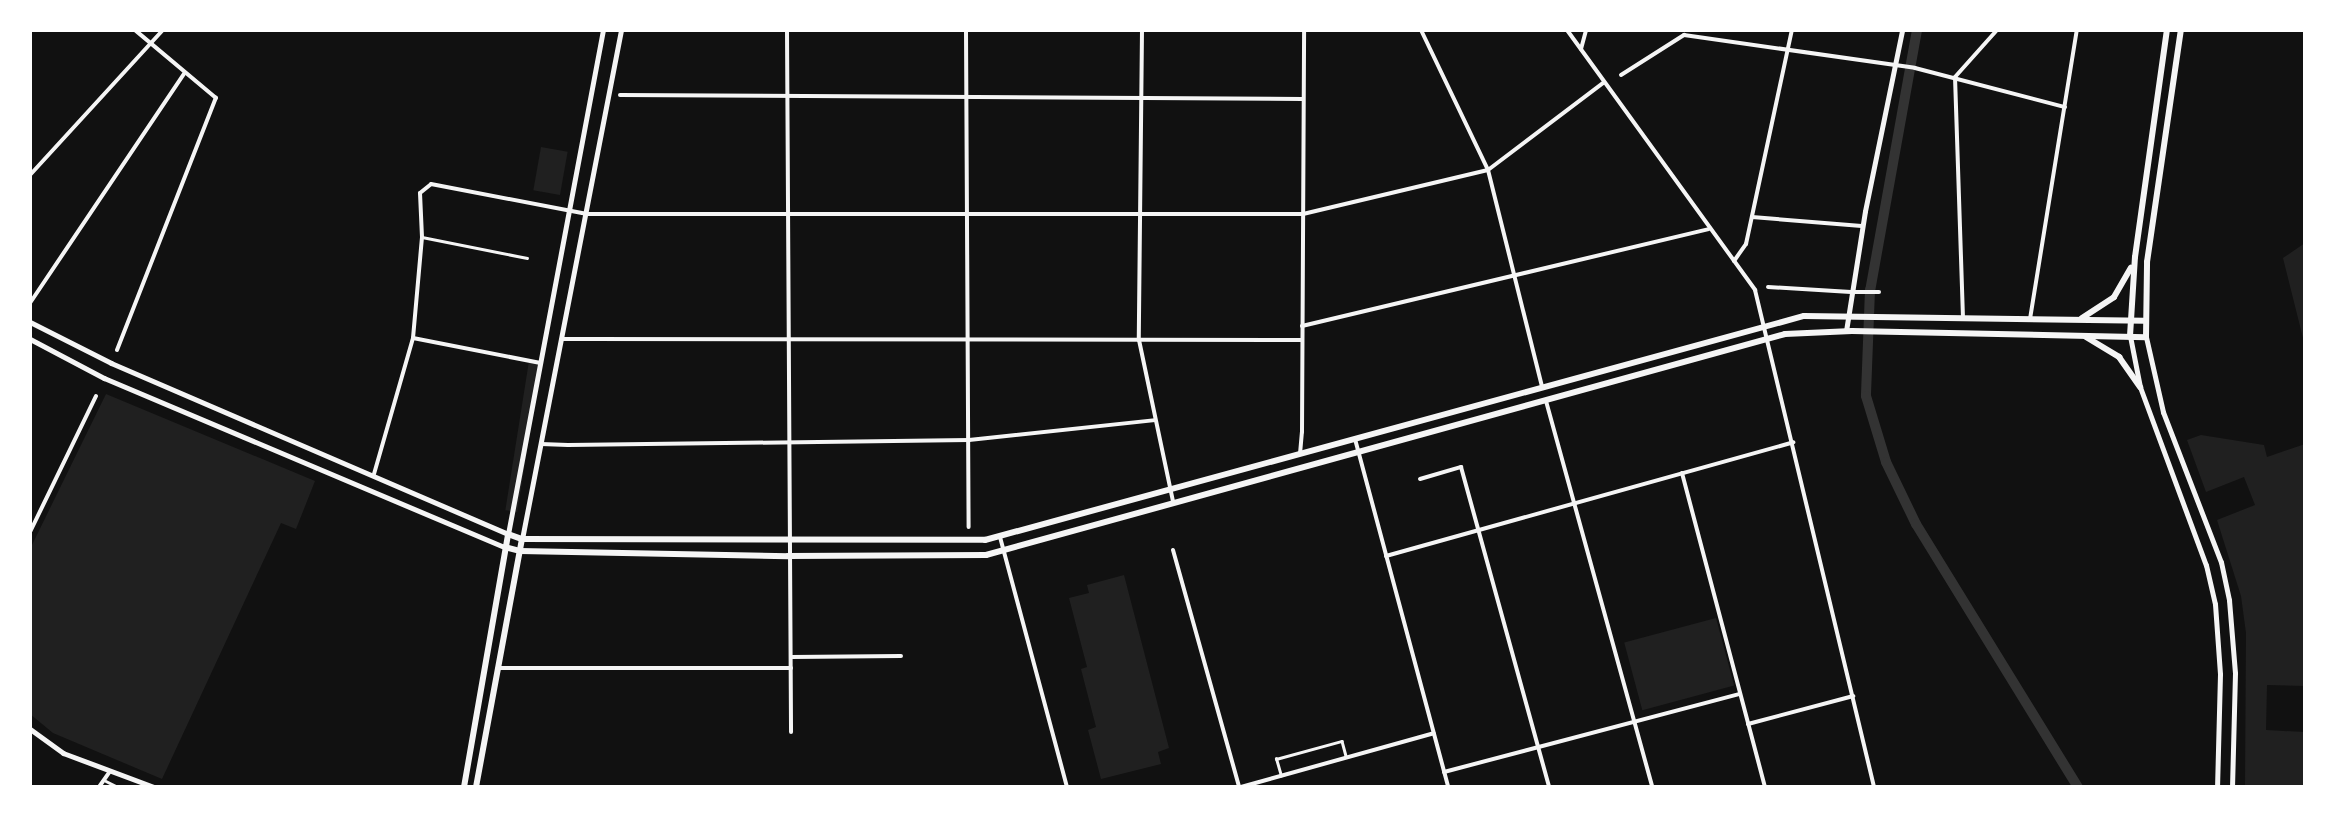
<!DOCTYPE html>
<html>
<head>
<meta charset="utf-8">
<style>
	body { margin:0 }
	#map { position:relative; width:2335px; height:817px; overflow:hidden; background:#111; font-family:"Work Sans",sans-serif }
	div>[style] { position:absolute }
	.green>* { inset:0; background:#202020; transform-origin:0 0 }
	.canal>* { height:10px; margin:-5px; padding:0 5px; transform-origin:5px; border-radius:5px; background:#333 }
	.service>* { height:2.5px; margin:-1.25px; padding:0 1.25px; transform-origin:1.25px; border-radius:1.25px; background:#f5f5f5 }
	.pedestrian>* { height:4px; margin:-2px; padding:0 2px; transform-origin:2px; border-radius:2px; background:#f5f5f5 }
	.minor>* { height:4px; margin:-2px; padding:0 2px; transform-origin:2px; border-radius:2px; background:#f5f5f5 }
	.tertiary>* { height:5px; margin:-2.5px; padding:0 2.5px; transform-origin:2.5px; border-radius:2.5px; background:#f5f5f5 }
	.secondary>* { height:6px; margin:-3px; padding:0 3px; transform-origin:3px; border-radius:3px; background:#f5f5f5 }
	span { translate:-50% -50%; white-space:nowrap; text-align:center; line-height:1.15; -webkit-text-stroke:8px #fff; paint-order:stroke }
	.frame { position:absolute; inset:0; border:32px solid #fff; pointer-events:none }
</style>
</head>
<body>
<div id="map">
	<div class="green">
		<div style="left:541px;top:147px;width:27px;height:44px;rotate:10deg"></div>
		<div style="clip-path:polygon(2305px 243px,2305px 346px,2283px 258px)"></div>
		<div style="left:529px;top:361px;width:12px;height:151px;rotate:9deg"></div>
		<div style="clip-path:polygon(106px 394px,315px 481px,296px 529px,281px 523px,162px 779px,53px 733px,30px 714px,30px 549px)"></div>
		<div style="clip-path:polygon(2201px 435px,2264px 445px,2267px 457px,2305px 444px,2305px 686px,2267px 685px,2266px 730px,2305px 732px,2305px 787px,2245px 787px,2246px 633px,2241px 596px,2217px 520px,2255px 505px,2244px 477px,2206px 492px,2187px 440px)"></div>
		<div style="clip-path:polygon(1124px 575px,1169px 748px,1158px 752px,1161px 764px,1101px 779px,1088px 730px,1096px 727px,1081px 669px,1087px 667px,1069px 598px,1089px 593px,1087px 585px)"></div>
		<div style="left:1716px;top:618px;width:70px;height:95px;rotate:75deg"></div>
	</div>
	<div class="canal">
		<div style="left:1917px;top:30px;width:264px;rotate:100.2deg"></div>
		<div style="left:1870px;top:290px;width:106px;rotate:92.2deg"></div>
		<div style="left:1866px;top:396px;width:69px;rotate:73.1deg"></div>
		<div style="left:1886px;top:462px;width:69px;rotate:64.2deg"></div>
		<div style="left:1916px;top:524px;width:309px;rotate:58.4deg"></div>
	</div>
	<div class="service">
		<div style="left:422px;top:237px;width:107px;rotate:11.3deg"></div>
		<div style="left:1281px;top:776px;width:18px;rotate:-106deg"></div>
		<div style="left:1276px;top:759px;width:68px;rotate:-15.3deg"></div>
		<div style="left:1342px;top:741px;width:16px;rotate:75deg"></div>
		<div style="left:106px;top:781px;width:13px;rotate:27deg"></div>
	</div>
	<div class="pedestrian">
		<div style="left:1854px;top:292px;width:25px"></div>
		<div style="left:562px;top:339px;width:27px"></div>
		<div style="left:541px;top:444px;width:27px;rotate:2deg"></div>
		<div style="left:1300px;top:454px;width:22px;rotate:-85deg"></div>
	</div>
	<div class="minor">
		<div style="left:787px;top:30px;width:702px;rotate:89.67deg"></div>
		<div style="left:966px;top:30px;width:497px;rotate:89.7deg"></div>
		<div style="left:1142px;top:30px;width:310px;rotate:90.6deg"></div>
		<div style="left:1139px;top:340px;width:166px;rotate:78.1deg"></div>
		<div style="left:1421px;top:30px;width:155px;rotate:64.4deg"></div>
		<div style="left:1488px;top:170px;width:224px;rotate:76deg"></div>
		<div style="left:1567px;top:30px;width:321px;rotate:54.1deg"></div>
		<div style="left:1755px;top:290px;width:511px;rotate:76.53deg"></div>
		<div style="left:1581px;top:49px;width:20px;rotate:-75deg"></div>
		<div style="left:1621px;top:75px;width:75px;rotate:-32.4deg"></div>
		<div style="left:1684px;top:35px;width:233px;rotate:8.1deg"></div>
		<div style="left:1915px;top:68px;width:155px;rotate:14.6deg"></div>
		<div style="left:620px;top:95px;width:683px;rotate:0.34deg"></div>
		<div style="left:30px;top:175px;width:197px;rotate:-47.5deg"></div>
		<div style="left:1752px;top:217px;width:110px;rotate:4.7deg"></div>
		<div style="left:1734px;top:261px;width:21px;rotate:-55deg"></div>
		<div style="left:1746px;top:244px;width:219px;rotate:-77.9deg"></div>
		<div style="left:1768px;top:287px;width:83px;rotate:3.4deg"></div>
		<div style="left:30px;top:303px;width:276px;rotate:-56.1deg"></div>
		<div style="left:1963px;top:318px;width:241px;rotate:-91.9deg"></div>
		<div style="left:1955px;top:77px;width:63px;rotate:-48.2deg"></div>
		<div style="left:2030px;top:319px;width:293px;rotate:-80.8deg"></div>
		<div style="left:1302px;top:326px;width:418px;rotate:-13.4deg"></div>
		<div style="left:413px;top:338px;width:130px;rotate:11.1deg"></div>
		<div style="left:589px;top:339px;width:713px;rotate:0.08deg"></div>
		<div style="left:117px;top:350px;width:271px;rotate:-68.6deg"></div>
		<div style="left:216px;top:98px;width:106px;rotate:-140deg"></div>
		<div style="left:1546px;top:401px;width:400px;rotate:74.6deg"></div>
		<div style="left:1302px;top:432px;width:402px;rotate:-89.7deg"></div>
		<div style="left:1355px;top:439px;width:360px;rotate:75deg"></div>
		<div style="left:568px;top:445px;width:401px;rotate:-0.7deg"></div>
		<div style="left:969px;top:440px;width:187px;rotate:-6.1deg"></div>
		<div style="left:1682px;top:473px;width:325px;rotate:75.2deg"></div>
		<div style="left:374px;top:474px;width:141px;rotate:-74deg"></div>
		<div style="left:413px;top:338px;width:101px;rotate:-84.9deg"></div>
		<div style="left:422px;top:237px;width:44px;rotate:-92.6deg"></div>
		<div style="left:420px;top:193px;width:14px;rotate:-39deg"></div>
		<div style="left:431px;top:184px;width:159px;rotate:10.9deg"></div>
		<div style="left:587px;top:214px;width:716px"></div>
		<div style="left:1303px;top:214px;width:190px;rotate:-13.4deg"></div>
		<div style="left:1488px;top:170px;width:144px;rotate:-37.1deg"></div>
		<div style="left:1420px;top:479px;width:43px;rotate:-16.3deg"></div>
		<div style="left:1461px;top:467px;width:332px;rotate:74.6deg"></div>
		<div style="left:30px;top:532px;width:151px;rotate:-64.1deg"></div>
		<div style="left:1000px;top:537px;width:259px;rotate:75deg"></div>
		<div style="left:1173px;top:550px;width:246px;rotate:74.4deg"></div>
		<div style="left:1386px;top:556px;width:423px;rotate:-15.6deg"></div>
		<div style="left:791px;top:657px;width:110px;rotate:-0.5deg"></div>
		<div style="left:500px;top:668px;width:291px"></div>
		<div style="left:1748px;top:724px;width:109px;rotate:-14.9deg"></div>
		<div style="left:1444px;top:772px;width:305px;rotate:-14.8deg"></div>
		<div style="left:99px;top:787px;width:19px;rotate:-55deg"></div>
		<div style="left:1241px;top:787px;width:200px;rotate:-15.6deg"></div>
	</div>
	<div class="tertiary">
		<div style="left:30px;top:322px;width:91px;rotate:26.8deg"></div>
		<div style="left:111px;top:363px;width:432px;rotate:23.3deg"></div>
		<div style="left:508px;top:534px;width:513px;rotate:-79.33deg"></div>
		<div style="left:1846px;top:331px;width:121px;rotate:-81deg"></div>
		<div style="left:1865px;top:211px;width:185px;rotate:-78.4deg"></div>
		<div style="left:2130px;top:336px;width:52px;rotate:78.9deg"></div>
		<div style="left:2140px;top:387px;width:190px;rotate:69.7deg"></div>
		<div style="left:2206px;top:565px;width:40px;rotate:77deg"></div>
		<div style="left:2215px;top:604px;width:70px;rotate:85.9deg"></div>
		<div style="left:2220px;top:674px;width:113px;rotate:91.5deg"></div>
		<div style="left:2146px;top:337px;width:77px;rotate:77.2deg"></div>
		<div style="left:2163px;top:412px;width:161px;rotate:68.9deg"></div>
		<div style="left:2221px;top:562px;width:39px;rotate:78deg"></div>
		<div style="left:2229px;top:600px;width:73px;rotate:85.3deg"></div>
		<div style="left:2235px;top:673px;width:114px;rotate:91.5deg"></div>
		<div style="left:30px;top:339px;width:84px;rotate:27.8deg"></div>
		<div style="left:104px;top:378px;width:435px;rotate:22.9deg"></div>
		<div style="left:522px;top:539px;width:519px;rotate:-78.99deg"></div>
		<div style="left:30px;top:729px;width:41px;rotate:36deg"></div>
		<div style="left:63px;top:753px;width:97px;rotate:20.5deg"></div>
	</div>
	<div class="secondary">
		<div style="left:2082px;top:318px;width:38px;rotate:-33deg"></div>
		<div style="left:2114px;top:297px;width:34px;rotate:-60deg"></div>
		<div style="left:2130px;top:336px;width:79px;rotate:-86.4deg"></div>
		<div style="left:2135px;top:257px;width:229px;rotate:-82deg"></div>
		<div style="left:2086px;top:337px;width:39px;rotate:31deg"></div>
		<div style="left:2119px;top:357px;width:37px;rotate:55deg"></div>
		<div style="left:505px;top:547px;width:16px;rotate:15deg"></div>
		<div style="left:520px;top:551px;width:268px;rotate:1.1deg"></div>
		<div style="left:788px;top:556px;width:198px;rotate:-0.3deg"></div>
		<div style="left:986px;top:555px;width:829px;rotate:-15.46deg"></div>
		<div style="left:1785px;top:334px;width:67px;rotate:-2.6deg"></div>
		<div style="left:1852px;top:331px;width:294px;rotate:1.2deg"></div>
		<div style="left:2146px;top:337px;width:75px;rotate:-89.2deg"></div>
		<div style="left:2147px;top:262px;width:234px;rotate:-81.7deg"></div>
		<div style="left:464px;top:787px;width:257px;rotate:-80.1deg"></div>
		<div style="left:508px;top:534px;width:15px;rotate:20deg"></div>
		<div style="left:522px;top:539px;width:463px;rotate:0.1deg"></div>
		<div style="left:985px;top:540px;width:849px;rotate:-15.3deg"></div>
		<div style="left:1804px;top:316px;width:341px;rotate:0.8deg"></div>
		<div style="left:476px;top:787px;width:252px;rotate:-79.5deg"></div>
	</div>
	<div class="frame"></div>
</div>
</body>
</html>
